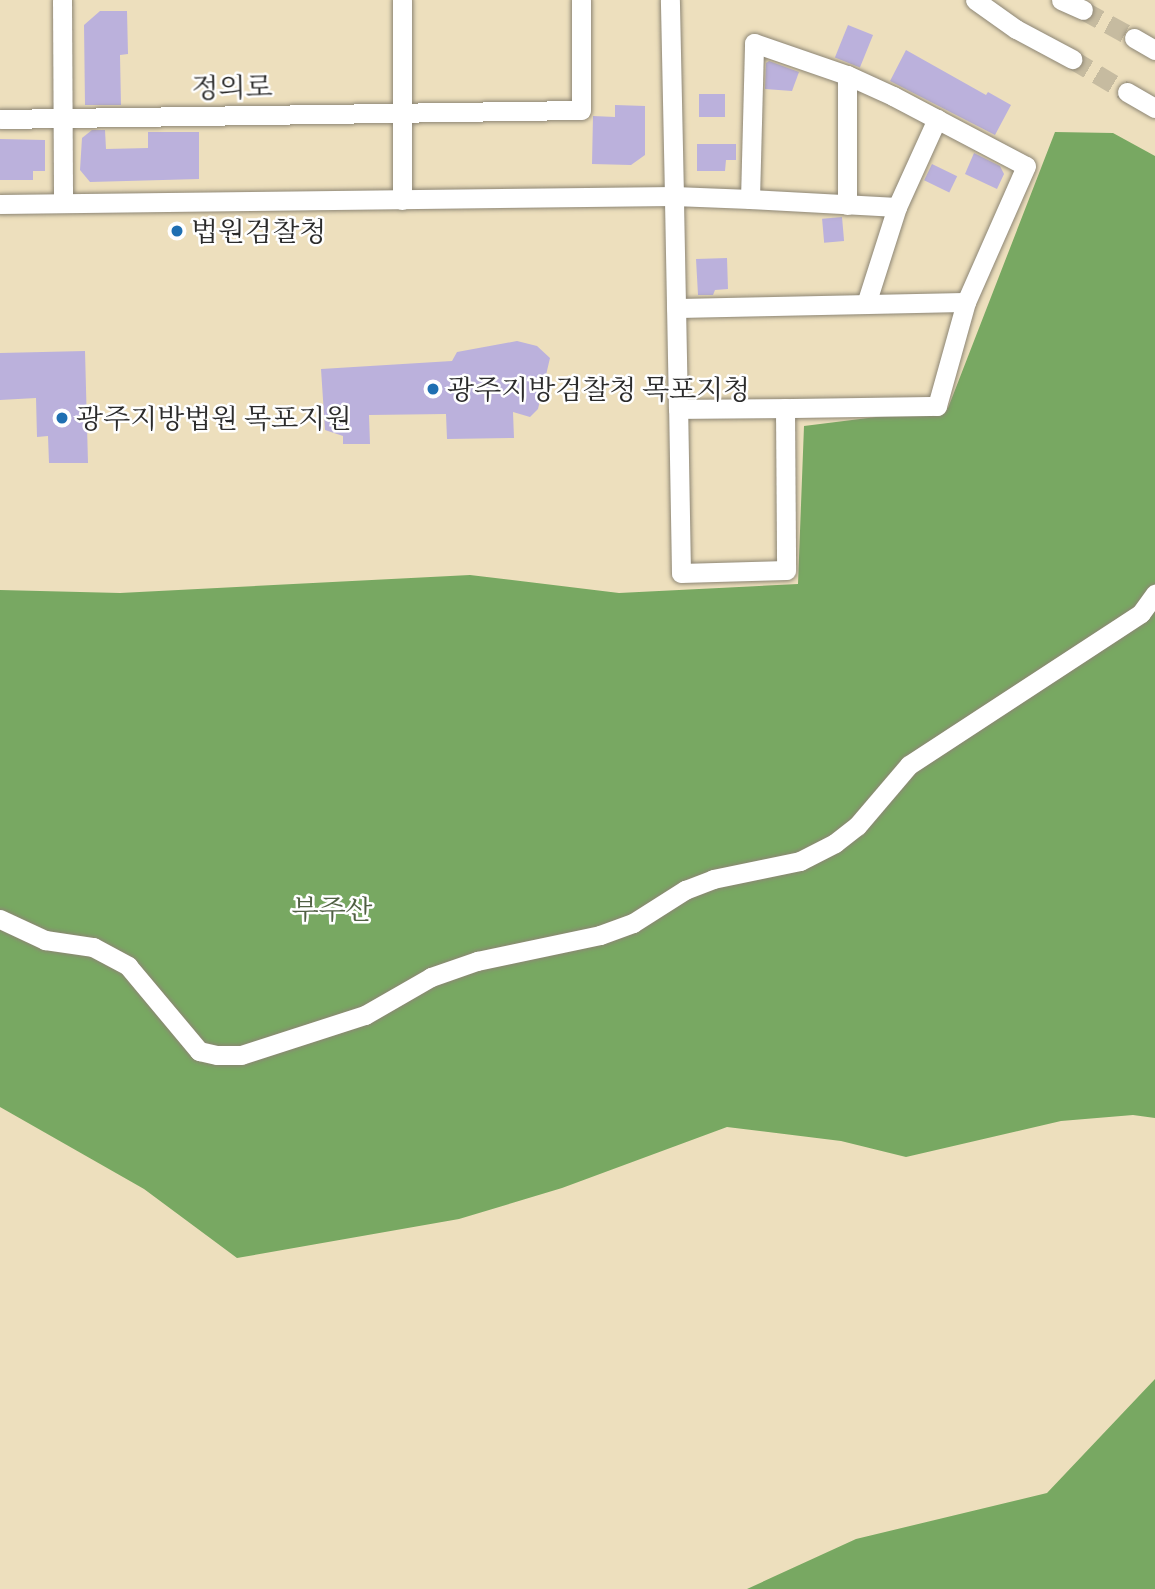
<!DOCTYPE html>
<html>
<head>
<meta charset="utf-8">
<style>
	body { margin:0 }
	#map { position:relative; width:1155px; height:1589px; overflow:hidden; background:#eddfbd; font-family:"EB Garamond","Noto Serif KR",serif }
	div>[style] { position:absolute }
	.forest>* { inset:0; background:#78a862 }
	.building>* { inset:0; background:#bbb1dc; transform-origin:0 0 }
	.minor-tunnel>* { height:19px; margin-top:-9.5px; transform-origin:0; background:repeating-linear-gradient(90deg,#c6bba0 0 19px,transparent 0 29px) }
	.roads { filter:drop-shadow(0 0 2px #8c8574) drop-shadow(0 0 2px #8c8574) }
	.minor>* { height:19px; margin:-9.5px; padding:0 9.5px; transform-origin:9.5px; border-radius:9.5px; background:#fff }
	.dots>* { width:19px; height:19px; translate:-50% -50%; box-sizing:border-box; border:4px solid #fff; border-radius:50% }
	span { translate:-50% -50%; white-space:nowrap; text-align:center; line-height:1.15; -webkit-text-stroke:5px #fff; paint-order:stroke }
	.street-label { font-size:28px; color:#2b2b2b }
	.poi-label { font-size:28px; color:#2b2b2b }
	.left { translate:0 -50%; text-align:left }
	.park-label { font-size:28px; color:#506043 }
</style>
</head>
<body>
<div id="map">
	<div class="forest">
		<div style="clip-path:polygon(1055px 132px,1113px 133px,1155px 156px,1155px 1118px,1133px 1115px,1061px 1121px,906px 1157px,841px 1141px,727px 1127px,562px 1188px,459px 1219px,237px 1258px,144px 1189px,0 1107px,0 590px,120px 593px,470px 575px,619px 593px,798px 584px,804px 426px,948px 408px)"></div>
		<div style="clip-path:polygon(1155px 1379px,1155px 1589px,747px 1589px,856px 1539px,1047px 1493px)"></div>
	</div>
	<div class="building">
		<div style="clip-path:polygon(100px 11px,127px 11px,128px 54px,120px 55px,121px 105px,85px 105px,84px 25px)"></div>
		<div style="left:848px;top:25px;width:27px;height:35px;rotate:22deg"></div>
		<div style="clip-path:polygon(906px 50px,986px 95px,988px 92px,1011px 105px,995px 135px,890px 81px)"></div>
		<div style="clip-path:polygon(769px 61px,799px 72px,792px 91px,765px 89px,766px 63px)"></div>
		<div style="left:699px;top:94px;width:26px;height:23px"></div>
		<div style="clip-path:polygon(615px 105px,645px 106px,645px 155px,631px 165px,592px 164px,593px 116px,615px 117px)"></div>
		<div style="clip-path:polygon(92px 130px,105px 130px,106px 149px,148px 148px,148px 132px,199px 132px,199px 179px,90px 182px,80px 170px,82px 138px)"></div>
		<div style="clip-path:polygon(0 139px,45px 140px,45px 171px,33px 171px,33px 180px,0 180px)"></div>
		<div style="clip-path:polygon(697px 144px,736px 144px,736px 160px,726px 160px,725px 171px,697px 171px)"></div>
		<div style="clip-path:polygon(974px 153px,1000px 166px,1004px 174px,997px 189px,965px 174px)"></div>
		<div style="left:932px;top:164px;width:28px;height:18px;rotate:26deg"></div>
		<div style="left:842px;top:217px;width:24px;height:20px;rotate:85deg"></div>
		<div style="clip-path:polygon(727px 258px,728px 289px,715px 290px,713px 295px,698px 295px,696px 259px)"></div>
		<div style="clip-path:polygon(517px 341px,537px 346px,550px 358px,538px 409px,530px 417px,513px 412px,514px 438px,447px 439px,446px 414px,369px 415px,370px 444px,343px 444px,343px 436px,325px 430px,321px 369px,452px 361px,457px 352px)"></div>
		<div style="clip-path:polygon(85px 351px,88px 463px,49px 463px,48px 436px,37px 437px,36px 398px,0 400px,0 353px)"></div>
	</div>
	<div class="minor-tunnel">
		<div style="left:1083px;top:10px;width:58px;rotate:28.8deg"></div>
		<div style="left:1072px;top:59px;width:64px;rotate:31deg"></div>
	</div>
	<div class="roads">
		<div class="minor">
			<div style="left:62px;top:0;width:203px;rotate:89.7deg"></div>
			<div style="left:975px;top:0;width:50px;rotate:35.3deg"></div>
			<div style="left:1016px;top:29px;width:64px;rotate:28.2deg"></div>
			<div style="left:1061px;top:0;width:24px;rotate:24deg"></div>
			<div style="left:1134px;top:38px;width:24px;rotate:30deg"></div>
			<div style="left:847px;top:75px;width:130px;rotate:90deg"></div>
			<div style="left:1127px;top:92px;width:32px;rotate:30deg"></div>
			<div style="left:0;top:119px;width:581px;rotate:-0.89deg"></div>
			<div style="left:581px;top:110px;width:110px;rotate:-90deg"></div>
			<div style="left:750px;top:199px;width:147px;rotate:3.1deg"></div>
			<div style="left:402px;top:200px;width:200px;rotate:-90deg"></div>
			<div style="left:0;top:204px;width:674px;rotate:-0.68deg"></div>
			<div style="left:674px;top:196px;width:76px;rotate:2.3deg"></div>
			<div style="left:750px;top:199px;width:156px;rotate:-88.5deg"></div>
			<div style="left:754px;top:43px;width:98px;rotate:19deg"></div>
			<div style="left:847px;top:75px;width:51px;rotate:24.5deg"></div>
			<div style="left:893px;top:96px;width:150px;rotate:27.8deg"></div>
			<div style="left:1026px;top:166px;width:149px;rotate:113.8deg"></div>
			<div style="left:966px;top:302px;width:108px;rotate:105.6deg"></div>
			<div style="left:937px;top:406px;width:152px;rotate:179.2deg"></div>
			<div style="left:785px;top:408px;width:162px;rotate:89.6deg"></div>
			<div style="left:786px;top:570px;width:105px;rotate:178.4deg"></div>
			<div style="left:681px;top:573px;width:164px;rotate:-91deg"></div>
			<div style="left:678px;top:409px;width:213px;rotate:-91.1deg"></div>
			<div style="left:674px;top:196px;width:196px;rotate:-91.2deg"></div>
			<div style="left:866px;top:304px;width:102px;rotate:-72.3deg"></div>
			<div style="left:897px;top:207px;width:97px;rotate:-65.6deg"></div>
			<div style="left:676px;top:308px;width:290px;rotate:-1.2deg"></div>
			<div style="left:678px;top:409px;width:107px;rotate:-0.5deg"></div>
			<div style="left:0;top:919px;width:50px;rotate:25deg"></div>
			<div style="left:45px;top:940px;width:49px;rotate:8.3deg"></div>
			<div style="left:93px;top:947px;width:40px;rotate:28deg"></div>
			<div style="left:128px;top:966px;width:111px;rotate:50.1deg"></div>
			<div style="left:199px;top:1051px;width:18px;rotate:13deg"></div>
			<div style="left:217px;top:1055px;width:24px"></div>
			<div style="left:241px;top:1055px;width:130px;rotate:-17.9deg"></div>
			<div style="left:365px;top:1015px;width:76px;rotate:-29.9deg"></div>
			<div style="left:431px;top:977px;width:49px;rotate:-19.2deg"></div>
			<div style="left:477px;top:961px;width:126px;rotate:-11.9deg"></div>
			<div style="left:600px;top:935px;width:35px;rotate:-20deg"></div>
			<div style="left:633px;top:923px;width:62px;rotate:-32.4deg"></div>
			<div style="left:685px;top:890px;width:30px;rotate:-21deg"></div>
			<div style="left:713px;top:879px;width:89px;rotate:-11.7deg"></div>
			<div style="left:800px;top:861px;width:39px;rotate:-27deg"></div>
			<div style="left:835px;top:843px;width:28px;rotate:-38deg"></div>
			<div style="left:857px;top:826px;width:80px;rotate:-49.6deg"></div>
			<div style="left:909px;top:765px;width:277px;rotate:-33.2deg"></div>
			<div style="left:1141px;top:613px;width:24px;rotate:-54deg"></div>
		</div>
	</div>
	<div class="dots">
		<div style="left:177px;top:231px;background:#1f6fb2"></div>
		<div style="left:433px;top:389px;background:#1f6fb2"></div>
		<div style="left:62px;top:418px;background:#1f6fb2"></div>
	</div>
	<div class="street-label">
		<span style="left:232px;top:87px;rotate:-1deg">정의로</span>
	</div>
	<div class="poi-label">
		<span class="left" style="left:191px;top:231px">법원검찰청</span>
		<span class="left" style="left:447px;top:389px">광주지방검찰청 목포지청</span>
		<span class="left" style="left:76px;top:418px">광주지방법원 목포지원</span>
	</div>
	<div class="park-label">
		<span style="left:332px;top:909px">부주산</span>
	</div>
</div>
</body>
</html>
